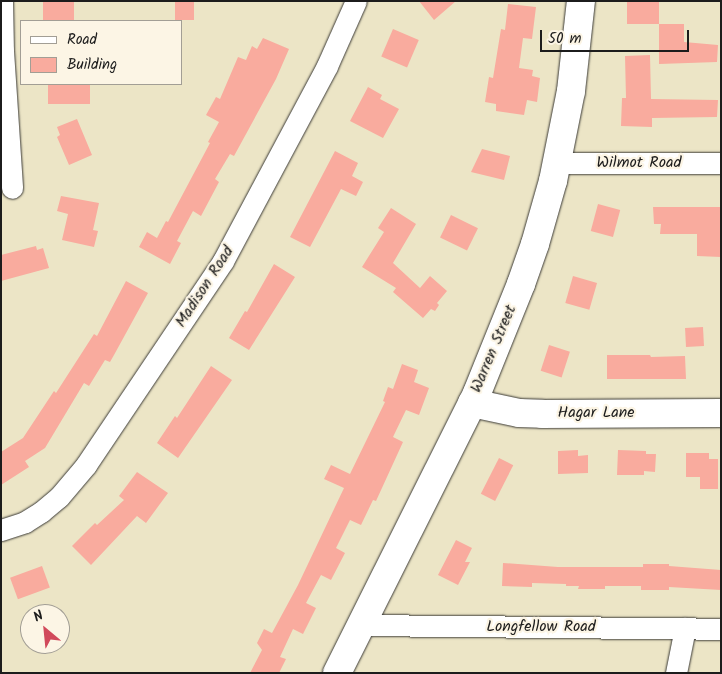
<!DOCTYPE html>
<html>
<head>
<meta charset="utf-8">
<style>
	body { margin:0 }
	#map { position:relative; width:722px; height:674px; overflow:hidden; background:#ece5c6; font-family:Kalam,sans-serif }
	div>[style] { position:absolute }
	.building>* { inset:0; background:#f9ab9e; transform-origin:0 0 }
	.roads { filter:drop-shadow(0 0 1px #3b3a36) drop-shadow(0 0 1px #3b3a36) }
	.street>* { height:21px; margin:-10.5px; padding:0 10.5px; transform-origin:10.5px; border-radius:10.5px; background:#fff }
	.secondary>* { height:28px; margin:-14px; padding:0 14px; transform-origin:14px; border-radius:14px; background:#fff }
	span { translate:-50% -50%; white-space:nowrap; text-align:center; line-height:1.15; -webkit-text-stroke:4.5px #fcf5e5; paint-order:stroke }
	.street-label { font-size:16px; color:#1c1c1c }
	.frame { position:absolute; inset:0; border:2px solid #1c1c1c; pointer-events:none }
	.legend { position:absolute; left:20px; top:20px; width:162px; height:65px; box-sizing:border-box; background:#fcf5e5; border:1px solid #a29e95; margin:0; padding:6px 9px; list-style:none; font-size:15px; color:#1c1c1c }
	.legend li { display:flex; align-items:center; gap:10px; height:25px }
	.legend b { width:25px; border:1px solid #a29e95 }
	.north { position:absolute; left:20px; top:604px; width:50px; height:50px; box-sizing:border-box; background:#fcf5e5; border:1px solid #a29e95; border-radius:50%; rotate:332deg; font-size:14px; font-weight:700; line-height:20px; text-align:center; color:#1c1c1c }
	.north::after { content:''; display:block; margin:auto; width:18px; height:22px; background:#d1495b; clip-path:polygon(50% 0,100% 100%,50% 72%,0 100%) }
	.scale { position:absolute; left:540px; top:30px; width:149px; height:22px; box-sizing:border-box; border:2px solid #1c1c1c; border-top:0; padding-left:6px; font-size:15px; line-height:18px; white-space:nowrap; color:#1c1c1c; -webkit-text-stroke:4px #fcf5e5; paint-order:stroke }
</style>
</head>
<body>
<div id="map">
	<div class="building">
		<div style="left:43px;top:1px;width:31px;height:20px"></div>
		<div style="left:175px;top:1px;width:19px;height:19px"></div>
		<div style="clip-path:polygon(419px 1px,456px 1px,434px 20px)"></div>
		<div style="left:627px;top:1px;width:32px;height:23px"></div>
		<div style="clip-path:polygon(508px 4px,536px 7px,532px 39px,523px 38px,519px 68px,533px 70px,532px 76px,540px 78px,537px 102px,527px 100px,524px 115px,496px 111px,496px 104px,485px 102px,489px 77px,493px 78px,501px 29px,505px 30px)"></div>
		<div style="clip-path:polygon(659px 24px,684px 24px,684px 42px,718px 45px,717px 62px,659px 64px)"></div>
		<div style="left:393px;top:29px;width:28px;height:30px;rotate:23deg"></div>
		<div style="clip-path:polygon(263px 38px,289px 49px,276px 79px,234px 156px,230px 154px,215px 179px,219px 182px,201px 216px,193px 211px,177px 241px,181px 243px,170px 264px,139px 247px,147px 232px,157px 238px,166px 221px,168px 222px,210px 143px,208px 142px,219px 122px,206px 115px,216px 97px,220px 99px,238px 57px,246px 60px,252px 46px,257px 49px)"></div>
		<div style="clip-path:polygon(650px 55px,651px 99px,718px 100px,717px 117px,652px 118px,652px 127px,621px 126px,622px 98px,626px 98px,625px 56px)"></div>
		<div style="left:48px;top:84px;width:42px;height:20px"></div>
		<div style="clip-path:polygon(368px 87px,382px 95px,380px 99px,399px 109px,383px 138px,350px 121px)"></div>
		<div style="clip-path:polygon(77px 119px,92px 155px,69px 165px,57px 137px,60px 135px,57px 127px)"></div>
		<div style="clip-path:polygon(482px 149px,510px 156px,504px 180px,471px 172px)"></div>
		<div style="clip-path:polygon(335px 151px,358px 163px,352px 176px,363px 182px,356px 196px,341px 189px,310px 247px,290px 237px)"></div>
		<div style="clip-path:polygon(61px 196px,99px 203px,93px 230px,98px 231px,94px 247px,62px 240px,68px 214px,57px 211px)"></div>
		<div style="left:598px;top:204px;width:23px;height:28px;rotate:15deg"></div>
		<div style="clip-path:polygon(653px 207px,721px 207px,721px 257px,697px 256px,697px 234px,660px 234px,661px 224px,654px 224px)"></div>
		<div style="clip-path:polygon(391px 208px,416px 224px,393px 263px,420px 288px,430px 276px,447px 291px,437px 303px,439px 305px,435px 311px,431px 309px,423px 318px,393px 292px,396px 288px,362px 267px,384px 232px,378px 228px)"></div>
		<div style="left:451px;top:215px;width:30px;height:25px;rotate:26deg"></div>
		<div style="clip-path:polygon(36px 246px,37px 250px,43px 248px,49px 268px,1px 281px,1px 255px)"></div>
		<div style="clip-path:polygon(274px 264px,295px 277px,249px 350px,229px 338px,245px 311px,247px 312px)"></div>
		<div style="left:573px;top:276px;width:25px;height:28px;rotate:16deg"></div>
		<div style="clip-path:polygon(126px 281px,148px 293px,114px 355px,110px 362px,105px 360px,89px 386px,84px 383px,45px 448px,25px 461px,29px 467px,1px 485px,1px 452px,23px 438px,54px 391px,56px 393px,94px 334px,97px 336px)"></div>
		<div style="left:703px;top:327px;width:19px;height:18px;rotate:87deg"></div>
		<div style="left:549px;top:345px;width:22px;height:27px;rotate:18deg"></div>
		<div style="clip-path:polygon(607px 355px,650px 355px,651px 357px,685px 356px,686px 379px,607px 379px)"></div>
		<div style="clip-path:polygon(402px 364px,418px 370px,414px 382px,429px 388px,419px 415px,406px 410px,393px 437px,403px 442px,376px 501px,373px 500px,361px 525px,350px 520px,336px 548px,345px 553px,331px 580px,321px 575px,306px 603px,316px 608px,303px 634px,293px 629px,280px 657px,286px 659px,279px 673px,250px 673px,262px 650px,257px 643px,264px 629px,272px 633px,298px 585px,344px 488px,324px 479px,331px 465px,350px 474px,385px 402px,383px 401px,388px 387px,393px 389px)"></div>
		<div style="clip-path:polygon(211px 366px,232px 380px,178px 458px,157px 443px,175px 416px,177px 418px)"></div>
		<div style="clip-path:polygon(578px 450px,578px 456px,588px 455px,588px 473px,558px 474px,558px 451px)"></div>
		<div style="clip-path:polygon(618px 450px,646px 451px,646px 454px,656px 454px,655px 472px,644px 471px,644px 475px,617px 475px)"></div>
		<div style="clip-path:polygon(686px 453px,709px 453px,709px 459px,718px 459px,718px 489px,700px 489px,700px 477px,686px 477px)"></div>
		<div style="left:499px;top:458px;width:16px;height:40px;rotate:27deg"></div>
		<div style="clip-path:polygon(137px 472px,168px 493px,146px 523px,137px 516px,91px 565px,72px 546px,95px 523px,97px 525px,124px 500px,119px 496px)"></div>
		<div style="clip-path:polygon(456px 540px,472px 548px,465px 562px,470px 562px,458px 585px,438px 575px)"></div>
		<div style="clip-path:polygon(503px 563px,558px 567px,643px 567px,643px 564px,669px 564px,669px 566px,721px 570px,721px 590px,669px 587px,669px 590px,641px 590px,641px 586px,605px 586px,605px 589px,578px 589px,579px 586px,566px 586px,566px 584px,532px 583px,532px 587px,502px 586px)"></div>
		<div style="left:42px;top:566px;width:23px;height:34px;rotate:70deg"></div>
	</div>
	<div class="roads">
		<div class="street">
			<div style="left:2px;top:1px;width:50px;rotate:88.9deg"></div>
			<div style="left:3px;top:51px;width:137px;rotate:86.2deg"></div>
			<div style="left:557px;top:163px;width:164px"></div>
			<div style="left:1px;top:530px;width:25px;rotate:-18deg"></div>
			<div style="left:25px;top:522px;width:19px;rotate:-32deg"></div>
			<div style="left:41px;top:512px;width:23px;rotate:-40deg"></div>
			<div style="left:59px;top:497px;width:42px;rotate:-49.8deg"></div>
			<div style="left:86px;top:465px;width:246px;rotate:-56.1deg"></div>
			<div style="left:223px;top:261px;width:221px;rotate:-61.9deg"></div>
			<div style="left:327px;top:66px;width:71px;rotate:-66deg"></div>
			<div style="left:361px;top:625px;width:360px;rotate:0.6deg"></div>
			<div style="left:676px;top:673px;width:46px;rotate:-78.7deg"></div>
		</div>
		<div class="secondary">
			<div style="left:472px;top:403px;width:48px;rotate:12deg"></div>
			<div style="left:519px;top:413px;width:23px;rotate:2deg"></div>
			<div style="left:542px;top:414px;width:179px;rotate:-0.3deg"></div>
			<div style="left:337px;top:673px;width:313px;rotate:-63.4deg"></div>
			<div style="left:477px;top:393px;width:118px;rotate:-68deg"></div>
			<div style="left:521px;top:284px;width:42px;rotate:-70.7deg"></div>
			<div style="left:535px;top:244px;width:66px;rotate:-74.1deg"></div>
			<div style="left:553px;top:181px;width:92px;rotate:-78.7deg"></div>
			<div style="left:571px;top:91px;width:91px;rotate:-83.7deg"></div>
		</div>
	</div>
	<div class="street-label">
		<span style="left:639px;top:163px">Wilmot Road</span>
		<span style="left:205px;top:287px;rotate:-57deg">Madison Road</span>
		<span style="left:494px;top:349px;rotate:-67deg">Warren Street</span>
		<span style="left:596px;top:413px">Hagar Lane</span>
		<span style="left:541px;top:627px">Longfellow Road</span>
	</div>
	<div class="frame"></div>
	<ul class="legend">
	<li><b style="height:6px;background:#fff"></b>Road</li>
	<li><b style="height:14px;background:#f9ab9e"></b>Building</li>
	</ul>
	<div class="north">N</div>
	<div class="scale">50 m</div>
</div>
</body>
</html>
